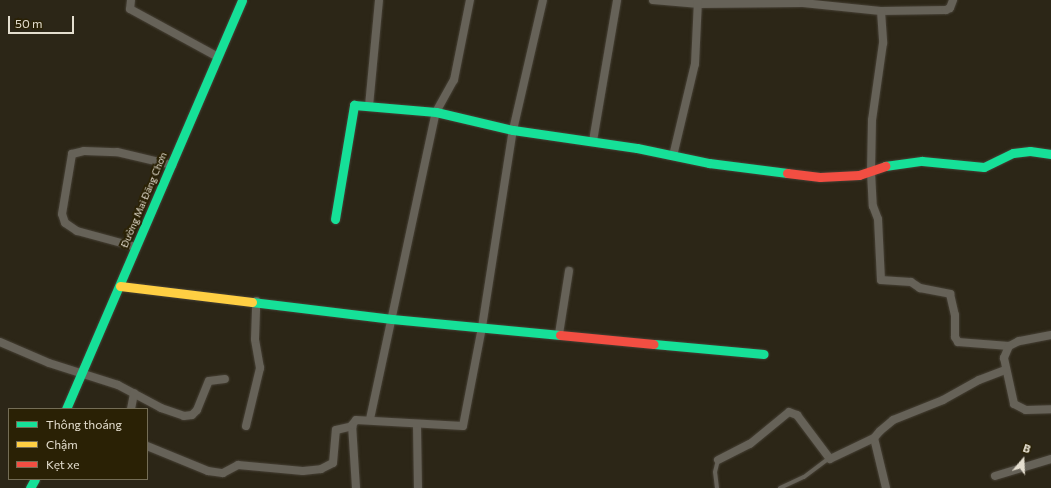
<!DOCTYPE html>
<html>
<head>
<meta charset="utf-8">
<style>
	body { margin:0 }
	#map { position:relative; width:1051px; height:488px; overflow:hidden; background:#2c2617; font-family:Commissioner,sans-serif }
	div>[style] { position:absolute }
	.roads { filter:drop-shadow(0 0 1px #464035) drop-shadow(0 0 1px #464035) }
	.lane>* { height:4px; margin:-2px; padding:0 2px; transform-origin:2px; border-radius:2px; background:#666258 }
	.street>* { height:8px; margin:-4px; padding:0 4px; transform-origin:4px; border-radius:4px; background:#666258 }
	.fast>* { height:9px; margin:-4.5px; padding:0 4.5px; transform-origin:4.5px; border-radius:4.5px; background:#16e098 }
	.slow>* { height:9px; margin:-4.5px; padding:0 4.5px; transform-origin:4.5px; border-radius:4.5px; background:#ffcf43 }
	.jam>* { height:9px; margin:-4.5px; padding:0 4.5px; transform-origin:4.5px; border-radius:4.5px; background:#f24e42 }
	span { translate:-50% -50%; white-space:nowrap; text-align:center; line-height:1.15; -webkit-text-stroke:4px #2a2105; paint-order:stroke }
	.street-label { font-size:10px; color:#e4decf }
	.legend { position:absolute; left:8px; top:408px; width:140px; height:72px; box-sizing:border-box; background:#2a2105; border:1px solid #746d56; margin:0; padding:5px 7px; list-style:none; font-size:12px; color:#e4decf }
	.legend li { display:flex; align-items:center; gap:8px; height:20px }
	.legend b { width:20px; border:1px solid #746d56 }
	.north { position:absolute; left:1003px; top:440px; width:40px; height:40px; -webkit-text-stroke:3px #2a2105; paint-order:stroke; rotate:19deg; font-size:11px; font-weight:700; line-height:16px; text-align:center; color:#e4decf }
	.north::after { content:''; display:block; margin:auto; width:14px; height:18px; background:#e4decf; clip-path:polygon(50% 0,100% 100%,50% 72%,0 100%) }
	.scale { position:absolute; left:8px; top:16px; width:66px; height:18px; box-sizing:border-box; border:2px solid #e4decf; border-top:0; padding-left:5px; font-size:12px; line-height:14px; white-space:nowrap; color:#e4decf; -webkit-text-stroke:3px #2a2105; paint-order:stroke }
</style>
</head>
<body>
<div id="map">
	<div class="roads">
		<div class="lane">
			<div style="left:717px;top:488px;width:16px;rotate:-97deg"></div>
			<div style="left:715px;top:472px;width:12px;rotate:-76deg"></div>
			<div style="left:780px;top:488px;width:26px;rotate:-25deg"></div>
			<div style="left:804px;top:477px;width:31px;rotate:-37deg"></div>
		</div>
		<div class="street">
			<div style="left:131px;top:0;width:9px;rotate:96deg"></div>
			<div style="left:130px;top:9px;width:100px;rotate:28.6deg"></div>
			<div style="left:653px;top:0;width:46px;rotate:5deg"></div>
			<div style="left:699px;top:4px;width:104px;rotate:-0.6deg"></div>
			<div style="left:803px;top:3px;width:78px;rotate:5.9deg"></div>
			<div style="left:881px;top:11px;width:65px;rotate:-0.9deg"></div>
			<div style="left:946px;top:10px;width:4px;rotate:-27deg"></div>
			<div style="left:950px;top:8px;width:9px;rotate:-69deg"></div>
			<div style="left:881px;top:11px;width:32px;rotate:86deg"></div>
			<div style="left:883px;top:43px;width:78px;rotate:98.1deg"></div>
			<div style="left:872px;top:120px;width:52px;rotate:91.1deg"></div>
			<div style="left:871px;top:172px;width:34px;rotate:87deg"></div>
			<div style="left:873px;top:206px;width:14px;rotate:69deg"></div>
			<div style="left:878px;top:219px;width:61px;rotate:87.2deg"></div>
			<div style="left:881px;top:280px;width:30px;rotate:4deg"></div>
			<div style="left:911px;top:282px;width:11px;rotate:34deg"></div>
			<div style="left:920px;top:288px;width:31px;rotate:11deg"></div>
			<div style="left:950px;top:294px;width:22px;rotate:77deg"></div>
			<div style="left:955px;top:315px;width:22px;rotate:90deg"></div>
			<div style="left:955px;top:337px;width:6px;rotate:59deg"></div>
			<div style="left:958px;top:342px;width:51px;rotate:4.5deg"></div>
			<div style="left:369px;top:106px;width:106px;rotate:-84.6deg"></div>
			<div style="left:593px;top:141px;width:143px;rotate:-80.3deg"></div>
			<div style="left:673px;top:156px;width:95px;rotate:-76.6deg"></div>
			<div style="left:695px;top:64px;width:64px;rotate:-87.3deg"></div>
			<div style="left:136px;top:247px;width:61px;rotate:-164.8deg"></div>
			<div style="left:77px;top:231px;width:14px;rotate:-146deg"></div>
			<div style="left:65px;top:223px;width:9px;rotate:-108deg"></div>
			<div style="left:62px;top:214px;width:61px;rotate:-80.5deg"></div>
			<div style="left:72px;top:154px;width:12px;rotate:-14deg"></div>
			<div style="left:84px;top:151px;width:33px;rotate:2deg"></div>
			<div style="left:117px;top:152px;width:57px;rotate:13.3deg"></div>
			<div style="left:559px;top:334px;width:64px;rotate:-81deg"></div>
			<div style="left:1051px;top:335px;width:33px;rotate:169deg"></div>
			<div style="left:1019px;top:341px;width:11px;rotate:153deg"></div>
			<div style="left:1009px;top:346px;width:13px;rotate:113deg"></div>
			<div style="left:1004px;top:358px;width:47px;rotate:77.7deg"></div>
			<div style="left:1014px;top:404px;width:13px;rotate:27deg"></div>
			<div style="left:1026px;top:410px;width:25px;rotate:-2deg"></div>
			<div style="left:0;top:342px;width:53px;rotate:23.2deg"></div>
			<div style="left:49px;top:363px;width:72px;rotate:17.7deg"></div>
			<div style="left:118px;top:385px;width:49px;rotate:28.1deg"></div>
			<div style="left:161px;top:408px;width:24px;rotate:19deg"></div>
			<div style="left:184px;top:416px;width:8px;rotate:-7deg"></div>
			<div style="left:192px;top:415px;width:7px;rotate:-45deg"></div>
			<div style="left:197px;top:410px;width:31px;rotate:-68deg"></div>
			<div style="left:209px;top:381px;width:16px;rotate:-7deg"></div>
			<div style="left:131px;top:409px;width:16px;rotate:-79deg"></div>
			<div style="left:370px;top:419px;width:314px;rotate:-77.9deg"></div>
			<div style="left:436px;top:112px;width:37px;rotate:-61deg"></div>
			<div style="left:454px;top:80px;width:82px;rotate:-78.7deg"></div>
			<div style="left:417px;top:425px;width:63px;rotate:89.1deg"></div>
			<div style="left:246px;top:426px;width:60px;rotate:-76.4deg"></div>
			<div style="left:260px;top:368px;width:29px;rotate:-100deg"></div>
			<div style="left:255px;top:339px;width:38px;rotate:-88deg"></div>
			<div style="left:147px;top:446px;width:66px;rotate:22.3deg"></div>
			<div style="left:208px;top:471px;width:15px;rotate:8deg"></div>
			<div style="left:223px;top:473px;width:17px;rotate:-28deg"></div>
			<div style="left:238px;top:465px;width:65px;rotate:5.3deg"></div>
			<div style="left:303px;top:471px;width:18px;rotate:-6deg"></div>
			<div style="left:321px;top:469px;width:13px;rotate:-27deg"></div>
			<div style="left:333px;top:463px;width:33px;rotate:-85deg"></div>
			<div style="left:336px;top:430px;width:17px;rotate:-13deg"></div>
			<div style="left:718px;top:460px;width:36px;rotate:-27deg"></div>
			<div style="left:750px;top:444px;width:50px;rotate:-39.4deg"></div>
			<div style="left:789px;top:412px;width:9px;rotate:21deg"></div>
			<div style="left:797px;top:415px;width:55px;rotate:53.1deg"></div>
			<div style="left:830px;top:459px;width:49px;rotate:-25.5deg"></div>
			<div style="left:995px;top:476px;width:59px;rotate:-16.9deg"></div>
			<div style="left:356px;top:488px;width:63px;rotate:-93.6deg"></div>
			<div style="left:352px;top:425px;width:6px;rotate:-51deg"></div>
			<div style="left:356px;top:420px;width:107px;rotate:3.2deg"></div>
			<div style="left:463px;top:426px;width:101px;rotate:-79.1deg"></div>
			<div style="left:482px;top:327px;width:199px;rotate:-81.1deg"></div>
			<div style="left:513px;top:130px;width:133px;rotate:-77deg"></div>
			<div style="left:886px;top:488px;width:51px;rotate:-103.5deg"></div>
			<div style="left:874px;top:438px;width:9px;rotate:-49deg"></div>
			<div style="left:880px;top:431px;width:17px;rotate:-40deg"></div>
			<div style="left:893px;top:420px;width:54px;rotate:-21.8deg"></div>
			<div style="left:943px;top:400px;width:41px;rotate:-29.1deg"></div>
			<div style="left:979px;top:380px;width:28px;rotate:-21deg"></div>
		</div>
		<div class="fast">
			<div style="left:885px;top:166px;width:37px;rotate:-8deg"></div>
			<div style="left:922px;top:161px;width:62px;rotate:5.5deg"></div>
			<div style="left:984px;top:167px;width:32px;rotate:-26deg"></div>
			<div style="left:1013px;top:153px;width:17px;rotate:-7deg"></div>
			<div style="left:1030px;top:151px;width:21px;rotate:8deg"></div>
			<div style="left:335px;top:219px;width:116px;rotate:-80.5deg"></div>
			<div style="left:354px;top:105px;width:82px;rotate:4.9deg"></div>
			<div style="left:436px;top:112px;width:79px;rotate:13.2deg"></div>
			<div style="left:513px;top:130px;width:125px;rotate:8.3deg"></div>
			<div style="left:637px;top:148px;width:74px;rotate:11.8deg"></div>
			<div style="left:709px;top:163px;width:79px;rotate:7.3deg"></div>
			<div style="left:252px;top:302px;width:141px;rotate:6.9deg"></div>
			<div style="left:392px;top:319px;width:169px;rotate:5.4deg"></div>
			<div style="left:654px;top:344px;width:110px;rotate:5.2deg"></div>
			<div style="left:66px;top:409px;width:445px;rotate:-66.7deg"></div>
			<div style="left:30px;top:488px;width:10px;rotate:-61deg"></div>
		</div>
		<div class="slow">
			<div style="left:120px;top:286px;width:133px;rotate:6.9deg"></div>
		</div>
		<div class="jam">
			<div style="left:787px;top:173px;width:33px;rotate:7deg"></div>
			<div style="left:820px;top:177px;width:39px;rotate:-3deg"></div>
			<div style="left:859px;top:175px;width:28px;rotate:-19deg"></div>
			<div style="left:560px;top:335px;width:94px;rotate:5.5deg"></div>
		</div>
	</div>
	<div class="street-label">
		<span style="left:144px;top:200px;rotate:-67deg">Đường Mai Đăng Chơn</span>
	</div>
	<ul class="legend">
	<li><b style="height:5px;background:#16e098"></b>Thông thoáng</li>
	<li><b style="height:5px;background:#ffcf43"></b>Chậm</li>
	<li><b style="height:5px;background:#f24e42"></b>Kẹt xe</li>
	</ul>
	<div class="north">B</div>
	<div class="scale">50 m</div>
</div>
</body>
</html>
